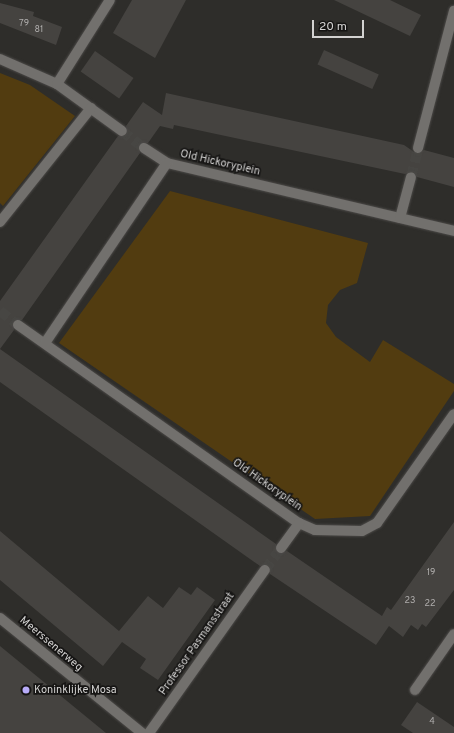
<!DOCTYPE html>
<html>
<head>
<meta charset="utf-8">
<style>
	body { margin:0 }
	#map { position:relative; width:454px; height:733px; overflow:hidden; background:#2e2d2a; font-family:Overpass,sans-serif }
	div>[style] { position:absolute }
	.green>* { inset:0; background:#523c10 }
	.building>* { inset:0; background:#454340; transform-origin:0 0 }
	.street-tunnel>* { height:10px; margin-top:-5px; transform-origin:0; background:repeating-linear-gradient(90deg,#474643 0 10px,transparent 0 15px) }
	.roads { filter:drop-shadow(0 0 1px #4c4a48) drop-shadow(0 0 1px #4c4a48) }
	.street>* { height:10px; margin:-5px; padding:0 5px; transform-origin:5px; border-radius:5px; background:#72706d }
	.dots>* { width:11px; height:11px; translate:-50% -50%; box-sizing:border-box; border:2px solid #161514; border-radius:50% }
	span { translate:-50% -50%; white-space:nowrap; text-align:center; line-height:1.15; -webkit-text-stroke:3.5px #161514; paint-order:stroke }
	.number-label { font-size:9px; color:#b0aead }
	.number-label span { -webkit-text-stroke-width:0 }
	.street-label { font-size:11px; color:#d3d2d1 }
	.poi-label { font-size:11px; color:#d3d2d1 }
	.left { translate:0 -50%; text-align:left }
	.scale { position:absolute; left:312px; top:20px; width:52px; height:18px; box-sizing:border-box; border:2px solid #d3d2d1; border-top:0; padding-left:5px; font-size:12px; line-height:14px; white-space:nowrap; color:#d3d2d1; -webkit-text-stroke:3px #161514; paint-order:stroke }
</style>
</head>
<body>
<div id="map">
	<div class="green">
		<div style="clip-path:polygon(0 73px,30px 85px,75px 116px,3px 206px,0 203px)"></div>
		<div style="clip-path:polygon(170px 191px,368px 243px,357px 283px,340px 290px,328px 305px,326px 323px,336px 337px,370px 362px,383px 340px,454px 384px,454px 391px,370px 516px,315px 519px,59px 343px)"></div>
	</div>
	<div class="building">
		<div style="clip-path:polygon(132px 0,186px 0,155px 58px,113px 33px)"></div>
		<div style="clip-path:polygon(334px 0,390px 0,421px 15px,410px 36px)"></div>
		<div style="clip-path:polygon(0 3px,34px 12px,33px 16px,62px 27px,56px 45px,0 23px)"></div>
		<div style="left:324px;top:50px;width:60px;height:16px;rotate:24deg"></div>
		<div style="left:95px;top:51px;width:47px;height:25px;rotate:35deg"></div>
		<div style="clip-path:polygon(166px 93px,404px 145px,417px 154px,424px 150px,454px 158px,454px 187px,417px 177px,412px 171px,405px 174px,174px 125px,173px 129px,160px 126px,148px 143px,139px 144px,140px 153px,22px 320px,13px 321px,14px 330px,0 349px,276px 544px,278px 553px,287px 551px,382px 616px,387px 607px,391px 610px,454px 522px,454px 590px,426px 627px,422px 624px,418px 630px,411px 625px,403px 637px,389px 626px,376px 645px,270px 574px,268px 565px,260px 566px,0 382px,0 301px,118px 136px,127px 135px,126px 126px,143px 102px,162px 115px)"></div>
		<div style="clip-path:polygon(0 531px,119px 631px,148px 596px,163px 608px,179px 587px,191px 595px,197px 587px,215px 600px,158px 680px,140px 668px,146px 659px,122px 642px,103px 666px,0 580px)"></div>
		<div style="clip-path:polygon(0 646px,106px 733px,0 733px)"></div>
		<div style="clip-path:polygon(417px 702px,454px 727px,454px 733px,413px 733px,401px 725px)"></div>
	</div>
	<div class="street-tunnel">
		<div style="left:122px;top:131px;width:28px;rotate:38deg"></div>
		<div style="left:411px;top:177px;width:30px;rotate:-76deg"></div>
		<div style="left:0;top:311px;width:23px;rotate:38deg"></div>
		<div style="left:265px;top:570px;width:27px;rotate:-54deg"></div>
	</div>
	<div class="roads">
		<div class="street">
			<div style="left:0;top:59px;width:62px;rotate:23.7deg"></div>
			<div style="left:57px;top:84px;width:80px;rotate:35.9deg"></div>
			<div style="left:57px;top:84px;width:99px;rotate:-57.8deg"></div>
			<div style="left:144px;top:148px;width:27px;rotate:33deg"></div>
			<div style="left:167px;top:163px;width:295px;rotate:13.3deg"></div>
			<div style="left:418px;top:148px;width:142px;rotate:-75.3deg"></div>
			<div style="left:400px;top:218px;width:42px;rotate:-75deg"></div>
			<div style="left:0;top:222px;width:146px;rotate:-51.4deg"></div>
			<div style="left:18px;top:325px;width:344px;rotate:35.2deg"></div>
			<div style="left:299px;top:523px;width:17px;rotate:24deg"></div>
			<div style="left:315px;top:530px;width:47px;rotate:1.2deg"></div>
			<div style="left:362px;top:531px;width:17px;rotate:-28deg"></div>
			<div style="left:377px;top:523px;width:133px;rotate:-54.8deg"></div>
			<div style="left:45px;top:343px;width:217px;rotate:-55.9deg"></div>
			<div style="left:281px;top:548px;width:31px;rotate:-54deg"></div>
			<div style="left:0;top:618px;width:183px;rotate:39deg"></div>
			<div style="left:415px;top:690px;width:68px;rotate:-55.1deg"></div>
			<div style="left:149px;top:733px;width:200px;rotate:-54.6deg"></div>
		</div>
	</div>
	<div class="dots">
		<div style="left:26px;top:690px;background:#b7abf8"></div>
	</div>
	<div class="number-label">
		<span style="left:24px;top:24px">79</span>
		<span style="left:39px;top:30px">81</span>
		<span style="left:431px;top:573px">19</span>
		<span style="left:410px;top:601px">23</span>
		<span style="left:430px;top:604px">22</span>
		<span style="left:432px;top:722px">4</span>
	</div>
	<div class="street-label">
		<span style="left:220px;top:163px;rotate:13deg">Old Hickoryplein</span>
		<span style="left:267px;top:485px;rotate:35deg">Old Hickoryplein</span>
		<span style="left:51px;top:644px;rotate:40deg">Meerssenerweg</span>
		<span style="left:197px;top:644px;rotate:-55deg">Professor Pasmansstraat</span>
	</div>
	<div class="poi-label">
		<span class="left" style="left:34px;top:690px">Koninklijke Mosa</span>
	</div>
	<div class="scale">20 m</div>
</div>
</body>
</html>
